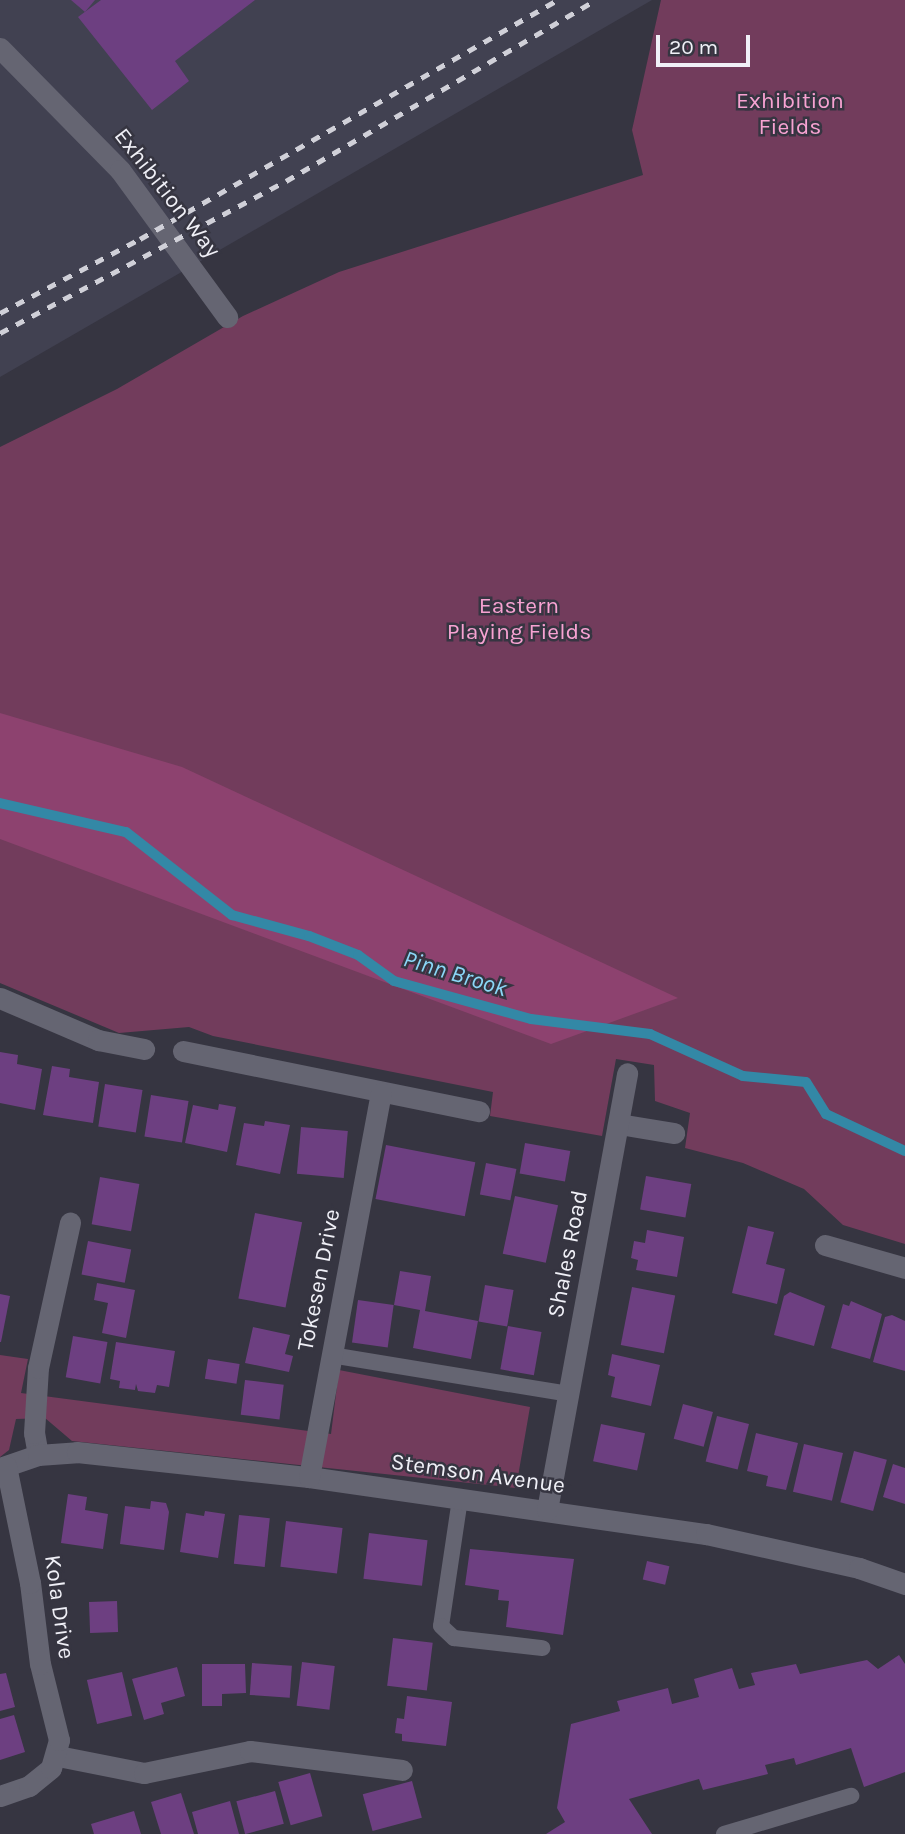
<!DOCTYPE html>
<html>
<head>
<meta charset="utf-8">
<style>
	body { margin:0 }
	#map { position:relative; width:905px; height:1834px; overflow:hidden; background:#363541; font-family:Karla,sans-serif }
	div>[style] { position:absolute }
	.built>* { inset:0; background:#414151 }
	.green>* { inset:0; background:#723c5c }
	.forest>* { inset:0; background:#8d426f }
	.stream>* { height:10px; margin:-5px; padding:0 5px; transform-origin:5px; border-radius:5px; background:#3388a6 }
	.building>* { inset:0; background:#6d3f81; transform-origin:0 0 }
	.lane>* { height:16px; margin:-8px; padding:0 8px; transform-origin:8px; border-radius:8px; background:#656572 }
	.street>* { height:21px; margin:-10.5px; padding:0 10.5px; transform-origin:10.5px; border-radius:10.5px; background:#656572 }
	.rail>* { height:5px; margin-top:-2.5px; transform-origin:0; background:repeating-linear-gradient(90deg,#d0d0d8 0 9px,transparent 0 18px) }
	span { translate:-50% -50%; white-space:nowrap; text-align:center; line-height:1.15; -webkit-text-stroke:5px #363541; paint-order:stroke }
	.park-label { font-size:23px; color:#f7a2d2 }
	.street-label { font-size:23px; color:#f0f0f7 }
	.water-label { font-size:24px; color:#8bd7f7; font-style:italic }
	.scale { position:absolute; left:656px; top:35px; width:94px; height:32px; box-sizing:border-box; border:4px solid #f0f0f7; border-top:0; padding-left:9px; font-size:21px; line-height:24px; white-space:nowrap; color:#f0f0f7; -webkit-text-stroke:5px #363541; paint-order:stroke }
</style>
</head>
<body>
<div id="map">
	<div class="built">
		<div style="clip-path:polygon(0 0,652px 0,0 377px)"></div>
	</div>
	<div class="green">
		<div style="clip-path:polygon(661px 0,905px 0,905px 1244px,843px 1225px,804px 1189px,743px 1163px,685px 1148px,690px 1113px,655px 1101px,654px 1065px,616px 1059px,602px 1136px,490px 1116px,493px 1092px,213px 1036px,189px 1027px,119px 1033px,0 983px,0 447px,117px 389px,243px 316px,339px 272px,643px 175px,632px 130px)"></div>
		<div style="clip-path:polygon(0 1355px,28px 1359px,21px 1393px,331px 1434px,339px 1370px,530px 1407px,516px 1488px,72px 1441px,45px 1418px,16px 1419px,9px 1450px,0 1457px)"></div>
	</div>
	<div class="forest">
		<div style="clip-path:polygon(0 713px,182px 767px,678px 998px,551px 1044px,0 839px)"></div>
	</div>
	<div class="stream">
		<div style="left:0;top:803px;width:129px;rotate:13deg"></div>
		<div style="left:126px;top:832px;width:135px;rotate:38.1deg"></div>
		<div style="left:232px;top:915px;width:80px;rotate:15.3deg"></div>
		<div style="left:309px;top:936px;width:53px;rotate:21.2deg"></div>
		<div style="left:358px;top:955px;width:44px;rotate:35.8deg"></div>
		<div style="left:394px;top:981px;width:142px;rotate:15.5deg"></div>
		<div style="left:531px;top:1019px;width:120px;rotate:7.2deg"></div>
		<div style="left:650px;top:1034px;width:102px;rotate:24.3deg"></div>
		<div style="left:743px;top:1076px;width:63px;rotate:5.4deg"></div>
		<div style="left:806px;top:1082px;width:38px;rotate:58deg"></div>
		<div style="left:826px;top:1114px;width:87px;rotate:25.1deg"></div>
	</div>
	<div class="building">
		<div style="clip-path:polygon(71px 0,95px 0,85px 12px)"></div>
		<div style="clip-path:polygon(101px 0,255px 0,175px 61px,189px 81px,152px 110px,78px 17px)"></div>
		<div style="clip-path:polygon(0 1052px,18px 1055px,17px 1064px,42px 1069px,35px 1110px,0 1103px)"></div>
		<div style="clip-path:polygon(52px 1066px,70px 1069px,69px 1077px,99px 1082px,93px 1123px,43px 1115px)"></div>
		<div style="left:105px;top:1084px;width:38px;height:43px;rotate:9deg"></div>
		<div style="left:151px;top:1095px;width:38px;height:42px;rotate:9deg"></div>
		<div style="clip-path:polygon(219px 1104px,236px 1107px,227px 1152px,185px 1143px,193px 1105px,218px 1110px)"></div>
		<div style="clip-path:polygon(265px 1121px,290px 1125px,280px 1174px,236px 1165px,244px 1123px,264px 1126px)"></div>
		<div style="left:301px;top:1127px;width:47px;height:47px;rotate:5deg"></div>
		<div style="left:525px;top:1143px;width:46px;height:31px;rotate:10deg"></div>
		<div style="left:386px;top:1145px;width:91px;height:55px;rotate:11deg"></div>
		<div style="left:486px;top:1163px;width:31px;height:32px;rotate:11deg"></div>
		<div style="left:646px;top:1176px;width:46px;height:34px;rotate:10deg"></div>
		<div style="left:100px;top:1177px;width:40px;height:48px;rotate:10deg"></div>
		<div style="left:515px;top:1196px;width:44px;height:59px;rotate:12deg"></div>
		<div style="left:255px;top:1213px;width:48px;height:87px;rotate:11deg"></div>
		<div style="clip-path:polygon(748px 1226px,774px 1232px,766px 1264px,785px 1269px,777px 1304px,732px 1293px)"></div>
		<div style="clip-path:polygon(647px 1230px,684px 1237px,677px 1277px,636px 1270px,638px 1260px,631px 1258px,634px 1241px,645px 1243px)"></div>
		<div style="left:88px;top:1241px;width:44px;height:34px;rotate:11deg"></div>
		<div style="clip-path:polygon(400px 1271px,431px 1276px,425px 1311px,478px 1321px,471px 1359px,413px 1348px,420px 1310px,394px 1305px)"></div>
		<div style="clip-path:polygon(97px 1283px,135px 1290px,126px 1338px,102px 1333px,108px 1303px,94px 1300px)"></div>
		<div style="left:485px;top:1285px;width:29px;height:37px;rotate:10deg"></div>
		<div style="left:632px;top:1287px;width:44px;height:59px;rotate:11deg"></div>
		<div style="clip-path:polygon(790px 1292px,825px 1306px,814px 1346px,774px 1335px,784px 1296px)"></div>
		<div style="clip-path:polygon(0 1294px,10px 1296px,1px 1342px,0 1342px)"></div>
		<div style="left:358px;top:1300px;width:36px;height:43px;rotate:8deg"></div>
		<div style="clip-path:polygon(851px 1301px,882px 1314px,870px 1359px,831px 1348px,843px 1304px,849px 1306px)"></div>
		<div style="clip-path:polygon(892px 1315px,905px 1321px,905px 1371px,873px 1362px,885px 1317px)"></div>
		<div style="left:508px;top:1326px;width:34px;height:44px;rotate:10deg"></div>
		<div style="clip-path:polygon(253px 1327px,290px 1335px,285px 1354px,293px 1356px,289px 1372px,245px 1363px)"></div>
		<div style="left:73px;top:1336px;width:35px;height:42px;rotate:10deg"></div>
		<div style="clip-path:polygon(116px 1342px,175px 1351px,169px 1387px,157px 1385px,155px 1393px,138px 1391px,136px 1384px,135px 1390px,119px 1388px,120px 1381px,110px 1379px)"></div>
		<div style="clip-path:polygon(612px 1354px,660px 1365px,651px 1406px,611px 1397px,615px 1377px,608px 1375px)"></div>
		<div style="left:208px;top:1359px;width:32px;height:20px;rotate:9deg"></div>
		<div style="left:245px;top:1380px;width:39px;height:35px;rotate:7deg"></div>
		<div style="left:683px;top:1404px;width:31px;height:36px;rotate:15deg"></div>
		<div style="left:717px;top:1416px;width:33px;height:47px;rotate:14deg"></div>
		<div style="left:601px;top:1424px;width:45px;height:38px;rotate:12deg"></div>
		<div style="clip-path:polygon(756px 1433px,798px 1443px,786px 1490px,766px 1486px,768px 1476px,747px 1471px)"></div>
		<div style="left:804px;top:1444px;width:40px;height:49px;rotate:13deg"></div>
		<div style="left:854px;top:1451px;width:34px;height:53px;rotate:15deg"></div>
		<div style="clip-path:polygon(893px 1464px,905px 1468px,905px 1504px,883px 1497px)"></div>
		<div style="clip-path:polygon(68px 1494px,87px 1497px,85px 1510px,108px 1514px,103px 1549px,61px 1543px)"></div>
		<div style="clip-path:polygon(151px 1501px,166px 1503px,169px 1512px,164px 1550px,120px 1544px,125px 1506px,150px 1509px)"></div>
		<div style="clip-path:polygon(205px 1511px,225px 1514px,218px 1558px,180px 1552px,186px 1513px,204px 1516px)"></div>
		<div style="left:239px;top:1515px;width:31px;height:49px;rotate:6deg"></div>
		<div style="left:286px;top:1521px;width:57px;height:46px;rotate:7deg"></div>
		<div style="left:369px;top:1533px;width:59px;height:46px;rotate:7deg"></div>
		<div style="clip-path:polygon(470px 1549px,574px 1559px,563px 1635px,506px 1627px,509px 1601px,498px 1600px,499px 1590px,465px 1585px)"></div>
		<div style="left:647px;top:1561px;width:23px;height:19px;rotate:13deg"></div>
		<div style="left:117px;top:1601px;width:31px;height:28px;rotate:88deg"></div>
		<div style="left:393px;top:1638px;width:40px;height:48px;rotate:7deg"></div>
		<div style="clip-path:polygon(899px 1655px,905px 1664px,905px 1772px,864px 1787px,851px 1748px,796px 1765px,794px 1758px,765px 1765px,768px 1774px,703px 1790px,699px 1779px,629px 1799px,652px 1834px,546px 1834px,565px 1822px,557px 1808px,571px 1724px,620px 1711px,617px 1701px,668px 1688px,672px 1704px,699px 1697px,694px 1679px,732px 1668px,739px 1689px,755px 1685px,751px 1673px,796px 1664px,800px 1674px,867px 1660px,878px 1669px)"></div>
		<div style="left:302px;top:1662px;width:33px;height:44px;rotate:7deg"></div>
		<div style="left:252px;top:1663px;width:40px;height:32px;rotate:4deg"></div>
		<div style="clip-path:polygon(202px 1664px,245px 1664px,246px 1693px,222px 1694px,222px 1706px,202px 1706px)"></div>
		<div style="clip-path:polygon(177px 1667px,185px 1696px,161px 1703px,164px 1714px,144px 1720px,132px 1679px)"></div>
		<div style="left:122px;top:1672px;width:45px;height:36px;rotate:77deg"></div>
		<div style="clip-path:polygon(6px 1673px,15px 1707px,0 1711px,0 1674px)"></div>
		<div style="clip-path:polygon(407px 1696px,452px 1702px,446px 1746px,402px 1741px,402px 1734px,395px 1733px,397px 1718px,404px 1719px)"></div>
		<div style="clip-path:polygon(14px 1715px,25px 1752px,0 1760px,0 1719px)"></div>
		<div style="left:310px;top:1773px;width:45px;height:33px;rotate:74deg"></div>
		<div style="left:412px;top:1781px;width:38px;height:51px;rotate:75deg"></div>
		<div style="left:275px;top:1791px;width:34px;height:40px;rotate:75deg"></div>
		<div style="clip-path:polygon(181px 1793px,194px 1834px,161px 1834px,151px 1802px)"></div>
		<div style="clip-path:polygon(230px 1801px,239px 1834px,198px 1834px,192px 1812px)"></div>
		<div style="clip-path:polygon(134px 1811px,141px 1834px,94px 1834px,91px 1824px)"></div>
	</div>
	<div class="lane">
		<div style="left:331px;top:1355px;width:241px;rotate:9.3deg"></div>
		<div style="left:460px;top:1499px;width:128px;rotate:98.5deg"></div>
		<div style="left:441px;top:1626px;width:18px;rotate:43deg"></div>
		<div style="left:454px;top:1638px;width:89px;rotate:6.5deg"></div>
		<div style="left:724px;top:1834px;width:133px;rotate:-16.7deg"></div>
	</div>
	<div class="street">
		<div style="left:0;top:48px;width:171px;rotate:45.5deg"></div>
		<div style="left:120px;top:170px;width:182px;rotate:53.9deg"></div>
		<div style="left:0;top:998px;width:107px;rotate:23.2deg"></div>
		<div style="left:98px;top:1040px;width:47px;rotate:11.1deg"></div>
		<div style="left:183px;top:1051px;width:302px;rotate:11.5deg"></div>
		<div style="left:619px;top:1124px;width:56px;rotate:9.3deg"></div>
		<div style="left:825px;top:1245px;width:83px;rotate:16deg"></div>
		<div style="left:38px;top:1455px;width:22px;rotate:-100deg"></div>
		<div style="left:34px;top:1433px;width:65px;rotate:-86.5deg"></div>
		<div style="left:38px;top:1368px;width:149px;rotate:-77.6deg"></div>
		<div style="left:0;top:1468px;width:40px;rotate:-18.9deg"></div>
		<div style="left:38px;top:1455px;width:39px;rotate:-4deg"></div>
		<div style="left:77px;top:1452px;width:233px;rotate:6.2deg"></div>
		<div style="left:309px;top:1477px;width:401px;rotate:8.2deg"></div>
		<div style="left:706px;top:1534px;width:157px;rotate:12.5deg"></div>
		<div style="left:859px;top:1568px;width:49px;rotate:19.2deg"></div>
		<div style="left:309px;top:1477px;width:391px;rotate:-79.4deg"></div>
		<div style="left:547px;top:1510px;width:444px;rotate:-79.6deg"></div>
		<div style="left:58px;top:1756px;width:88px;rotate:11.2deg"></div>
		<div style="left:144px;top:1773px;width:108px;rotate:-11.7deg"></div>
		<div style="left:250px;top:1751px;width:153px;rotate:7.1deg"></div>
		<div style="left:0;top:1796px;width:31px;rotate:-19deg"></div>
		<div style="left:29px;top:1786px;width:28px;rotate:-39deg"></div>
		<div style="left:51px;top:1768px;width:29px;rotate:-74deg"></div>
		<div style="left:59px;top:1740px;width:78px;rotate:-104deg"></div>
		<div style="left:40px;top:1664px;width:82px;rotate:-97deg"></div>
		<div style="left:30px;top:1583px;width:119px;rotate:-101.6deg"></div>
	</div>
	<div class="rail">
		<div style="left:0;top:313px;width:158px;rotate:-27.9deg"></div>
		<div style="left:140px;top:239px;width:482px;rotate:-29.8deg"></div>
		<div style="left:0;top:333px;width:324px;rotate:-28deg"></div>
		<div style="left:286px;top:181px;width:359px;rotate:-30.3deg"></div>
	</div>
	<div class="park-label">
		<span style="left:790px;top:114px">Exhibition<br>Fields</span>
		<span style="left:519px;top:619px">Eastern<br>Playing Fields</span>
	</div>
	<div class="street-label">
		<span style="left:167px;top:193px;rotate:52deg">Exhibition Way</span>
		<span style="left:568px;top:1254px;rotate:-79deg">Shales Road</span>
		<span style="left:319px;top:1280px;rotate:-79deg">Tokesen Drive</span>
		<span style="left:478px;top:1474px;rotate:8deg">Stemson Avenue</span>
		<span style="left:59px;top:1607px;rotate:82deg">Kola Drive</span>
	</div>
	<div class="water-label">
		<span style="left:455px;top:974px;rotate:17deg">Pinn Brook</span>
	</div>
	<div class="scale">20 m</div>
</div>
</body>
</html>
